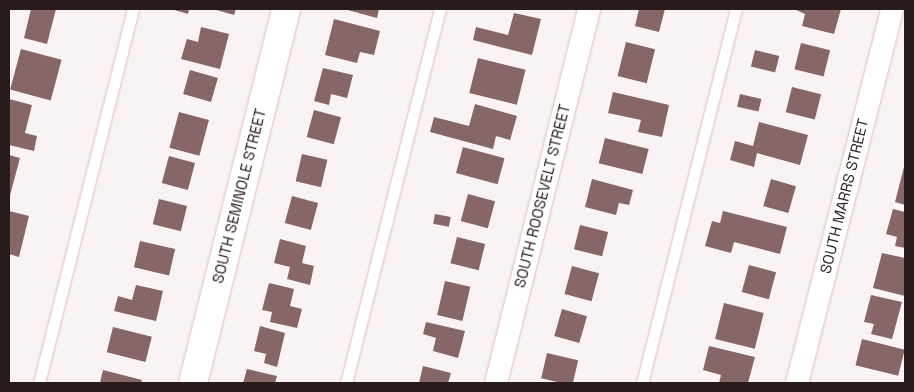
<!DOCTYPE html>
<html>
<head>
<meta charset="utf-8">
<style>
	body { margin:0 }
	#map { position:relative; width:914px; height:392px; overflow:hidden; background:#faf3f3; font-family:"Space Grotesk",sans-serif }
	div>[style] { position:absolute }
	.building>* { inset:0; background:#866766; transform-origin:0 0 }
	.roads { filter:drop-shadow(0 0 1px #ddbbb9) drop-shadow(0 0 1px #ddbbb9) }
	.service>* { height:11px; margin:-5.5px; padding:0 5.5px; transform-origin:5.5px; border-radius:5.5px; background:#fff }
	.minor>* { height:22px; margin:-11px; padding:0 11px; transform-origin:11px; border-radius:11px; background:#fff }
	.tertiary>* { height:28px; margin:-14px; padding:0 14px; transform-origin:14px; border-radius:14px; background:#fff }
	span { translate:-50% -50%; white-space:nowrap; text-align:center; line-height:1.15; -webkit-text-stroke:4px #fff; paint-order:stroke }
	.street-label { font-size:15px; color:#281c1b }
	.frame { position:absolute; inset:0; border:10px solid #281c1b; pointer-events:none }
</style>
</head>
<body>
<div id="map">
	<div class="building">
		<div style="clip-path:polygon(31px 9px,56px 9px,47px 44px,24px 38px)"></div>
		<div style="clip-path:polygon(171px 9px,189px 9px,188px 14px)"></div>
		<div style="clip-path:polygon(213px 9px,236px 9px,234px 15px)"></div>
		<div style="clip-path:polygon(344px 9px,379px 9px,377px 18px)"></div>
		<div style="clip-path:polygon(639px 9px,665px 9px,659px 32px,635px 26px)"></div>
		<div style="clip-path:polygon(794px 9px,841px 9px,834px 34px,802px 26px,805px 14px)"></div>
		<div style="clip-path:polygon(514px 13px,541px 19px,532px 55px,473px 40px,476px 27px,508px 35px)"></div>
		<div style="clip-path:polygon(334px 19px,380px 31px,374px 55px,360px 52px,357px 63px,325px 55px)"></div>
		<div style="clip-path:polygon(201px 27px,229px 34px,220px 69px,181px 59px,187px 39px,198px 42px)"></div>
		<div style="left:626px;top:42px;width:30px;height:35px;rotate:14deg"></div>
		<div style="left:801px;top:43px;width:30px;height:27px;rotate:14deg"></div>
		<div style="left:21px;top:49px;width:42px;height:42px;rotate:15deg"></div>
		<div style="left:755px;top:50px;width:25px;height:17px;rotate:14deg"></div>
		<div style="left:478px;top:58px;width:49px;height:36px;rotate:14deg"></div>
		<div style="clip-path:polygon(323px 68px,353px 75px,347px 98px,331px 94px,329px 105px,314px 101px)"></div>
		<div style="left:190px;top:70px;width:29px;height:25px;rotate:16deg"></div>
		<div style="left:792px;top:87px;width:30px;height:26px;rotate:14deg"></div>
		<div style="clip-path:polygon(613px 92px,669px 105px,662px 137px,638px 132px,641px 120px,608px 113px)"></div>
		<div style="left:740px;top:94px;width:22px;height:13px;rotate:13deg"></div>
		<div style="clip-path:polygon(9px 99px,32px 105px,25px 133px,37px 136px,34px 151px,9px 145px)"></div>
		<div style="clip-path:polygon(475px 104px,517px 116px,510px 140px,496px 136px,493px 149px,430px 132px,434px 117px,469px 126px)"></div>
		<div style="left:314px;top:110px;width:28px;height:28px;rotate:15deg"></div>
		<div style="left:179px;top:112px;width:31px;height:37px;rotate:15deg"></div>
		<div style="clip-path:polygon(759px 122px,808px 135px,800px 165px,757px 153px,754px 167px,730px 160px,735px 141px,753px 146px)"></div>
		<div style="left:605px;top:138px;width:45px;height:26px;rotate:14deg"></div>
		<div style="left:463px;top:147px;width:43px;height:27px;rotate:15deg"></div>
		<div style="left:302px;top:154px;width:26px;height:28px;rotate:13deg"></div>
		<div style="clip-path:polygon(9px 155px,20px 158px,9px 199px)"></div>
		<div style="left:169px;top:156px;width:27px;height:28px;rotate:15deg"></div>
		<div style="clip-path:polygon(905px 163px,905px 205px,895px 202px)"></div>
		<div style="clip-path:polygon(592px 179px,633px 190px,629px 205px,619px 203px,616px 215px,585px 207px)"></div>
		<div style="left:771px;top:179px;width:26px;height:28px;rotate:16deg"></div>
		<div style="left:468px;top:194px;width:28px;height:28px;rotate:15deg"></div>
		<div style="left:292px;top:196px;width:27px;height:28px;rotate:15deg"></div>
		<div style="left:159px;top:199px;width:29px;height:26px;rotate:14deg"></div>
		<div style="clip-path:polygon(893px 209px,905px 212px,905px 248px,895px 246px,897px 237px,886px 234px)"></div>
		<div style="clip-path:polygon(9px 211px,29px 216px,19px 257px,9px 254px)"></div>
		<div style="clip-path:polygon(723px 211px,787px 227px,780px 254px,734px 242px,731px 253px,705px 246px,712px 221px,720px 223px)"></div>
		<div style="left:435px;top:214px;width:16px;height:10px;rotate:11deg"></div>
		<div style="left:580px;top:225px;width:29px;height:25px;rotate:14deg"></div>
		<div style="left:457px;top:237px;width:29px;height:27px;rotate:14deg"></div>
		<div style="clip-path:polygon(280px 239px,306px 246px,302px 263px,314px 266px,310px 285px,287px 279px,290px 267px,274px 263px)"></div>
		<div style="left:140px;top:241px;width:36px;height:27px;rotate:13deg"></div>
		<div style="clip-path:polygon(882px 253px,905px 258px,905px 296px,873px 288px)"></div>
		<div style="left:749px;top:265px;width:28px;height:28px;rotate:15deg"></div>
		<div style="left:572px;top:266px;width:28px;height:29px;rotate:15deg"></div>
		<div style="left:445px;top:281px;width:26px;height:35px;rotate:13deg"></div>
		<div style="clip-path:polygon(269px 283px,294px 289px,290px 306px,302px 309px,297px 328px,270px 322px,272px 312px,262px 310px)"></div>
		<div style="clip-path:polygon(136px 285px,163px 291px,156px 321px,114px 311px,118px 296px,132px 300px)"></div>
		<div style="clip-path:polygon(871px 295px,902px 302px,892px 339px,871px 334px,874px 324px,864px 322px)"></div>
		<div style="left:724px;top:303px;width:41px;height:37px;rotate:14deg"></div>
		<div style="left:562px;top:309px;width:26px;height:28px;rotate:16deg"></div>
		<div style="clip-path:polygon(426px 322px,465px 331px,458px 358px,433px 351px,436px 338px,423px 334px)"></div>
		<div style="clip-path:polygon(260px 326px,285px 333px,277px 367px,264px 363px,266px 354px,254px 351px)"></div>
		<div style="left:113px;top:327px;width:40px;height:26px;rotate:14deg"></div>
		<div style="left:862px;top:339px;width:44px;height:27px;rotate:14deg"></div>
		<div style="clip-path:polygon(709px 346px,755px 357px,748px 383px,719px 383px,721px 375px,703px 370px)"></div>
		<div style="left:547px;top:353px;width:32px;height:26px;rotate:13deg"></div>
		<div style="clip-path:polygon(423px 366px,451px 373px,448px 383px,419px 383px)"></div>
		<div style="clip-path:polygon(247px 369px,277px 376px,275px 383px,243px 383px)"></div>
		<div style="clip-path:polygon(103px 370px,142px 380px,141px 383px,100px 383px)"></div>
	</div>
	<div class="roads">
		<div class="service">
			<div style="left:39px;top:383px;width:386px;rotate:-75.9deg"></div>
			<div style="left:346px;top:383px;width:386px;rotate:-75.9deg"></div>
			<div style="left:642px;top:383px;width:386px;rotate:-75.9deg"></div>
		</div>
		<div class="minor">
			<div style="left:496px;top:383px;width:385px;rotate:-76deg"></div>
			<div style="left:797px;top:383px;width:386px;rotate:-75.7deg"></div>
		</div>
		<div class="tertiary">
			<div style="left:193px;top:383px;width:385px;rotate:-76deg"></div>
		</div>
	</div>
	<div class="street-label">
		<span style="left:239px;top:196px;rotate:-76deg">SOUTH SEMINOLE STREET</span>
		<span style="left:542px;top:196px;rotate:-76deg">SOUTH ROOSEVELT STREET</span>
		<span style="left:844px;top:196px;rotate:-76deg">SOUTH MARRS STREET</span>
	</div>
	<div class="frame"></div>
</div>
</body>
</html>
